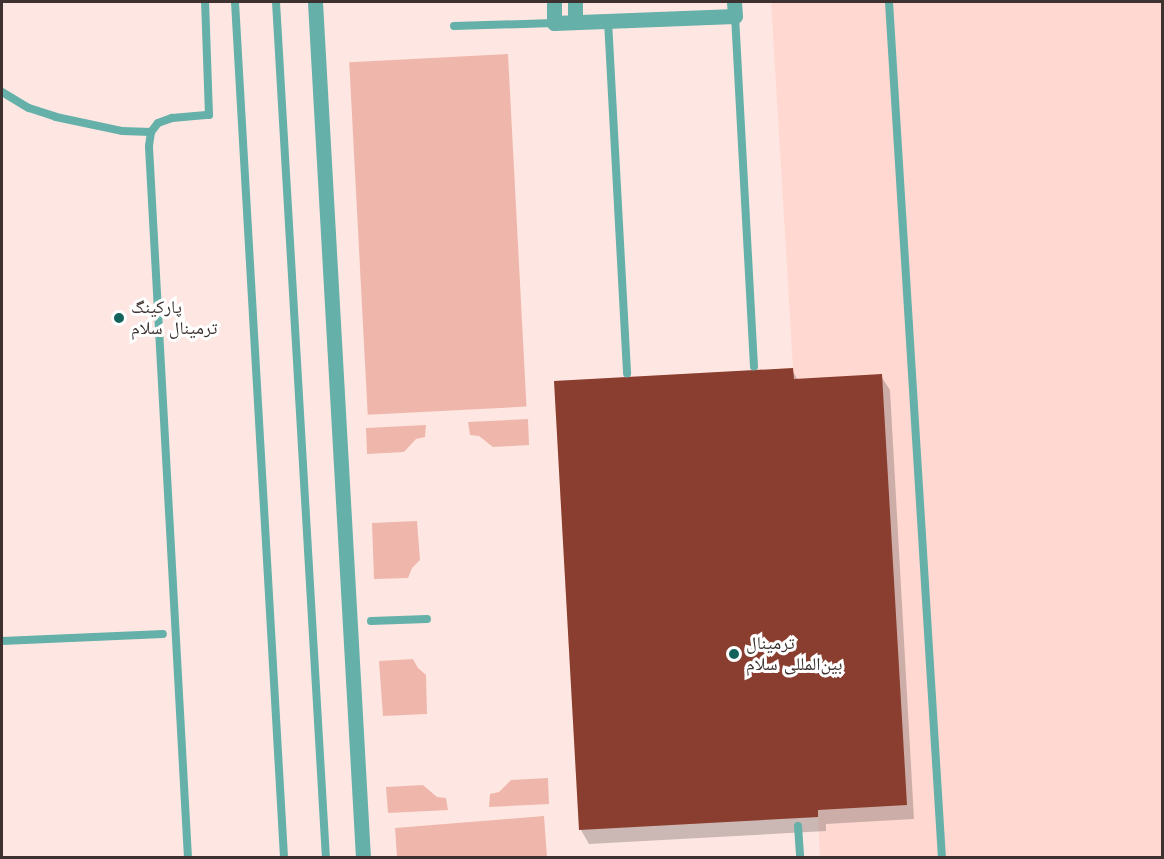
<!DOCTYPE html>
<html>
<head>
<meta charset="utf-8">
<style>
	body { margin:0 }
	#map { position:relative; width:1164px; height:859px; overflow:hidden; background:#fee7e2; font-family:"Work Sans","Noto Naskh Arabic",sans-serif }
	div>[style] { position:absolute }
	.built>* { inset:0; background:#ffd9d1 }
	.green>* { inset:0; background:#efb7ab; transform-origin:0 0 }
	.shadow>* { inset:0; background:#0003 }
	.building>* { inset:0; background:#8a3e2f }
	.service>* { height:8px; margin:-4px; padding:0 4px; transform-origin:4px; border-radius:4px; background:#65b0a9 }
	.minor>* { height:15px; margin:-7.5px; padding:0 7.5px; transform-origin:7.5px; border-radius:7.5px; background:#65b0a9 }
	.tertiary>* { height:15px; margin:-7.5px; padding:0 7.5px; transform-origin:7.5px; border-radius:7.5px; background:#65b0a9 }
	.dots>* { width:16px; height:16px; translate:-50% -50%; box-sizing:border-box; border:3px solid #fff; border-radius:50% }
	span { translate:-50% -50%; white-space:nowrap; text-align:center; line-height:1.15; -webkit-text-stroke:6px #fff; paint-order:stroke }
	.poi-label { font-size:18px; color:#3d322f }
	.left { translate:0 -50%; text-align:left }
	.frame { position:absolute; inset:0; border:3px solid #3d322f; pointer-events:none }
</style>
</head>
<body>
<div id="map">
	<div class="built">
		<div style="clip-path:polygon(771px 2px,1162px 2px,1162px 857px,820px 857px,818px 817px,579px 830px,554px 381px,793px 368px)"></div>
	</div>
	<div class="green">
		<div style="left:508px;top:54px;width:353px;height:159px;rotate:87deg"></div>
		<div style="clip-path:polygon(528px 419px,529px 445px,493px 447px,479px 436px,470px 435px,468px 422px)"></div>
		<div style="clip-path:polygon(426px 425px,425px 437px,416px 439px,404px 452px,367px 454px,366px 428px)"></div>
		<div style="clip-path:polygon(417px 521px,420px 560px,412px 568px,408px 578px,374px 579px,372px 523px)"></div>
		<div style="clip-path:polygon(413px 659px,418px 668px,426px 675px,427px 714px,383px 716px,379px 661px)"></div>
		<div style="clip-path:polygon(548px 778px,549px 804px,489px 807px,490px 794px,499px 792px,511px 780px)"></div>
		<div style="clip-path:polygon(423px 785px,437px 797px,446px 798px,448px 810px,388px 813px,386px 787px)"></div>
		<div style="clip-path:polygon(544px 816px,547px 857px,397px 857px,395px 828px)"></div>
	</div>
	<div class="shadow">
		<div style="clip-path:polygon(792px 370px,798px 380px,881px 376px,890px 390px,914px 819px,826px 824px,826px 831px,589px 844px,581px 830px)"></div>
	</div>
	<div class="building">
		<div style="clip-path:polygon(793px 368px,794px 379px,882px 374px,907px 805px,818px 810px,818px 817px,579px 830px,554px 381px)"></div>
	</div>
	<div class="service">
		<div style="left:235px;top:2px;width:857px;rotate:86.72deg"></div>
		<div style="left:276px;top:2px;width:857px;rotate:86.66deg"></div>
		<div style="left:889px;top:2px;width:858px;rotate:86.46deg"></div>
		<div style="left:735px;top:16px;width:351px;rotate:86.9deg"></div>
		<div style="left:608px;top:21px;width:353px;rotate:86.9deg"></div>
		<div style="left:454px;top:26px;width:100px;rotate:-1.7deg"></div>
		<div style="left:2px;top:92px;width:31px;rotate:31deg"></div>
		<div style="left:29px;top:108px;width:28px;rotate:18deg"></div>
		<div style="left:56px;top:117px;width:67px;rotate:12deg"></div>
		<div style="left:122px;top:131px;width:29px;rotate:2deg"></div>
		<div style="left:371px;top:621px;width:56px;rotate:-2deg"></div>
		<div style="left:2px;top:641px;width:161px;rotate:-2.5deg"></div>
		<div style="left:798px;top:826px;width:32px;rotate:86deg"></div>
		<div style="left:188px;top:858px;width:713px;rotate:-93.14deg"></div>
		<div style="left:149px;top:146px;width:14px;rotate:-82deg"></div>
		<div style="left:151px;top:132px;width:11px;rotate:-52deg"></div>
		<div style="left:158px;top:123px;width:15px;rotate:-20deg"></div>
		<div style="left:172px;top:118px;width:37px;rotate:-5deg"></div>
		<div style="left:209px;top:115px;width:113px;rotate:-92deg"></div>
	</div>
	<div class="minor">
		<div style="left:554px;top:2px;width:21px;rotate:90deg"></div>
		<div style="left:554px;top:23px;width:181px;rotate:-2.2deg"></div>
		<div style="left:735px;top:16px;width:14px;rotate:-94deg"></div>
		<div style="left:575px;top:2px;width:20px;rotate:90deg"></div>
	</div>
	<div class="tertiary">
		<div style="left:315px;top:2px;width:857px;rotate:86.79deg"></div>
	</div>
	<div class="dots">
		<div style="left:119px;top:318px;background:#14625c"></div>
		<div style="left:734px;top:654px;background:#14625c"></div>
	</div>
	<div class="poi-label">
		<span class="left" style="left:131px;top:318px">پارکینگ<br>ترمینال سلام</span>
		<span class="left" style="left:746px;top:654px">ترمینال<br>بین‌المللی سلام</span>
	</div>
	<div class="frame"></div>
</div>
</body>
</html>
